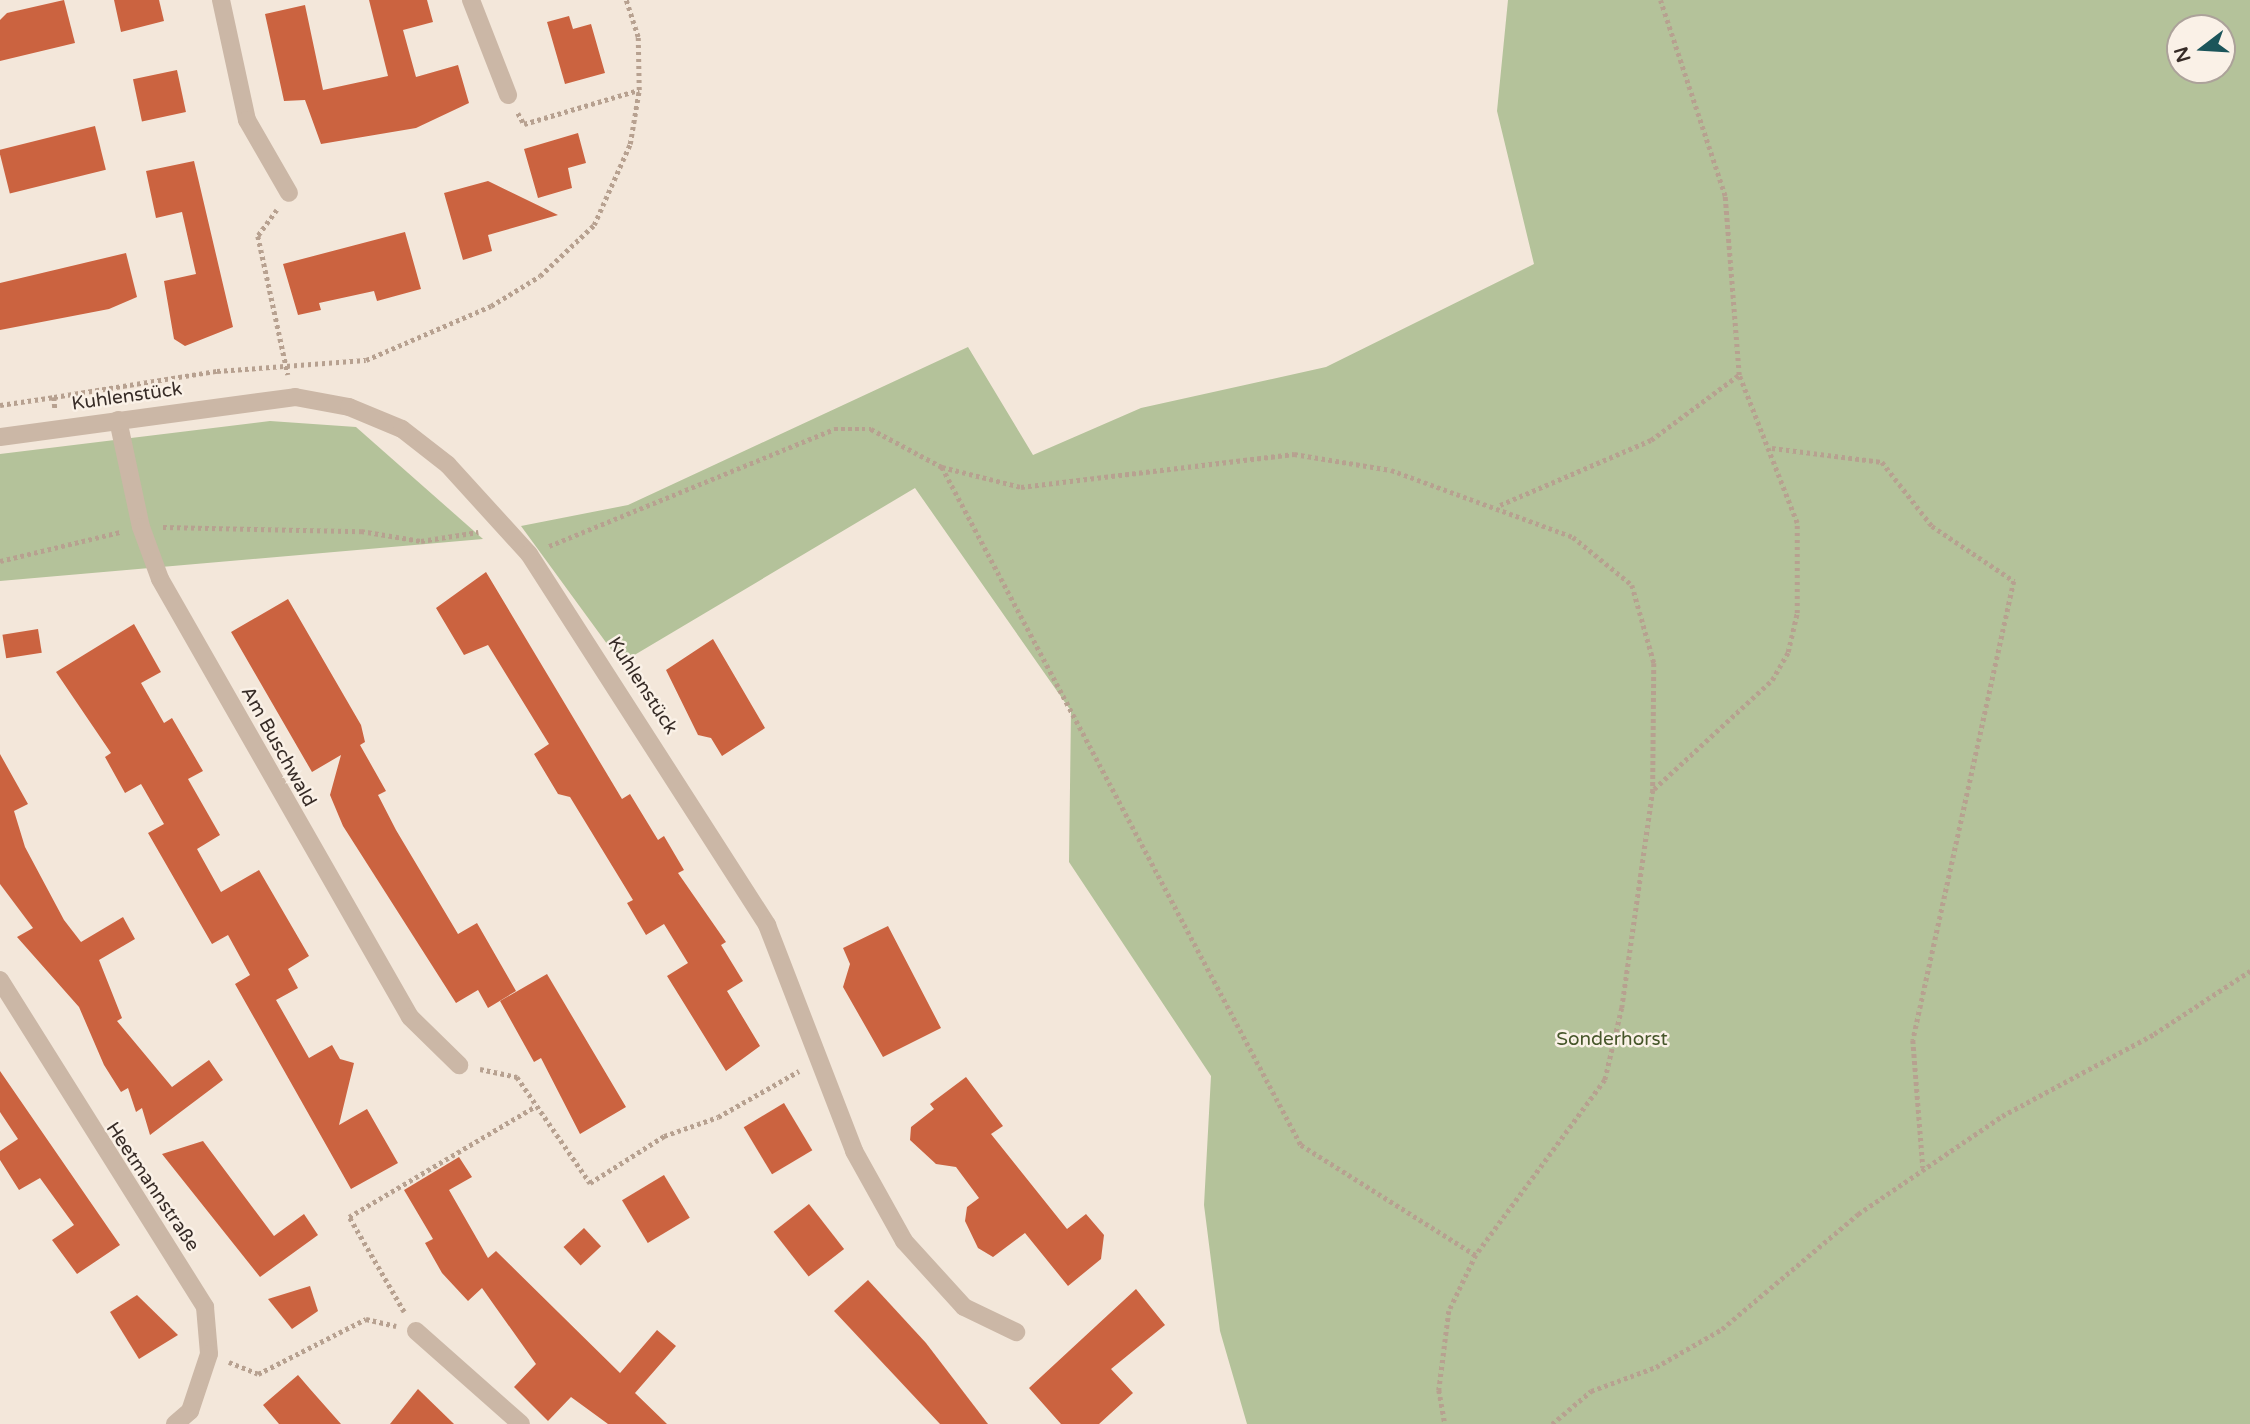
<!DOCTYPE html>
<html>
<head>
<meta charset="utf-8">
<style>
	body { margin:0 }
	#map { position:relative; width:2250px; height:1424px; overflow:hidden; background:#f3e7da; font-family:"Varela Round",sans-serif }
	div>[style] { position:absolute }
	.green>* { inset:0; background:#b4c29a }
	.building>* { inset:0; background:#cb6340; transform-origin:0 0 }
	.path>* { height:4.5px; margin-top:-2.25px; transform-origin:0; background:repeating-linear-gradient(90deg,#b7a190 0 3.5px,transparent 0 7px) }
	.minor>* { height:18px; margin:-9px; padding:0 9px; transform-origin:9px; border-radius:9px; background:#cbb7a6 }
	span { translate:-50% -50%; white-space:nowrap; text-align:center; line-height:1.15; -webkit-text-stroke:5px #faf1e7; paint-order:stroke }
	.street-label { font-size:19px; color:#372c27 }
	.park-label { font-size:19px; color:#46562a }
	.north { position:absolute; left:2166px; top:14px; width:70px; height:70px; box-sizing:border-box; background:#faf1e7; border:2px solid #aca29a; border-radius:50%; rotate:253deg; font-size:19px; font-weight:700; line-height:28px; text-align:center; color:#372c27 }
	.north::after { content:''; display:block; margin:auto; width:24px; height:32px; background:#1b555a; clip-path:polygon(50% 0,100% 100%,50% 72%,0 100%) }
</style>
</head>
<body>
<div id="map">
	<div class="green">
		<div style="clip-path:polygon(evenodd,1508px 0,2250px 0,2250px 1424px,1247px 1424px,1220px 1331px,1204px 1205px,1211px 1076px,1069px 862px,1071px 711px,915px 488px,621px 663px,521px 526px,628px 505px,968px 347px,1033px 455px,1141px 408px,1326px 367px,1534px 264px,1497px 111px,1508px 0,2180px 28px,2222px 28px,2222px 70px,2180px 70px,2180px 28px)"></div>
		<div style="clip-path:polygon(270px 421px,356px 427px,483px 539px,0 581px,0 454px)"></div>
	</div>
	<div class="building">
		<div style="clip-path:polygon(64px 0,75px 43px,0 61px,0 20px,7px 13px)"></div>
		<div style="clip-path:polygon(114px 0,159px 0,164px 21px,121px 32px)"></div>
		<div style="clip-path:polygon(369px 0,427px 0,433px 22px,403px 30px,416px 77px,458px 65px,469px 103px,416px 128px,321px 144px,305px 100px,284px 101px,265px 14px,305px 5px,323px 90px,388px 76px)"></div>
		<div style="clip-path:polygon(569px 16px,573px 29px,591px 24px,605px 73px,565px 84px,547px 22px)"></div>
		<div style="left:177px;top:70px;width:43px;height:45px;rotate:78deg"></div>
		<div style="left:95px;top:126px;width:45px;height:99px;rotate:76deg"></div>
		<div style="clip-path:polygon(578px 133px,586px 163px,568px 168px,572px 188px,538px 198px,524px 149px)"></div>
		<div style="clip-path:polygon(194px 161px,233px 327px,185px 346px,174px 339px,164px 281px,196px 274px,182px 212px,156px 218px,146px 171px)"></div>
		<div style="clip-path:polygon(488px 181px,558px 215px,488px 235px,492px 251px,463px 260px,444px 193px)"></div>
		<div style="clip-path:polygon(405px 232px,421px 289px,377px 301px,374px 291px,319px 303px,321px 310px,298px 315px,283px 264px)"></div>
		<div style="clip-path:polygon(126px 253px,137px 297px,109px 309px,0 330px,0 283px)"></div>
		<div style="clip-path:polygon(486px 572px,622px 799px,630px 794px,658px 840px,664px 836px,684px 870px,678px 873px,726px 942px,721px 945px,743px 981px,727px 991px,760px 1046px,726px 1071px,667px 976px,688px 963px,664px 924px,646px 935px,627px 903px,633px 900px,570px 797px,558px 794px,534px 754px,549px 744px,488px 645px,464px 655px,436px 608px)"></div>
		<div style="clip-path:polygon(288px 599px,361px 725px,365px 742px,360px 745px,386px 791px,378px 795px,396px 830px,458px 934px,477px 923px,516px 991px,488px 1008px,478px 990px,456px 1003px,343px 826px,330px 795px,341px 755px,312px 772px,231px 632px)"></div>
		<div style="clip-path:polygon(134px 624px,161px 672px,141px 683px,164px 723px,172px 718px,203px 771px,188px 779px,220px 835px,197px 849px,221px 892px,259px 870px,309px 956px,288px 969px,298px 988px,276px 1000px,309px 1058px,332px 1045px,340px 1059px,354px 1063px,339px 1125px,367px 1109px,398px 1163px,351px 1189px,235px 984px,250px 975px,228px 935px,212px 944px,148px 833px,164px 824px,141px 784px,125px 793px,105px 757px,111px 753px,56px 672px)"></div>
		<div style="left:38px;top:629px;width:24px;height:36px;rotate:81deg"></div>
		<div style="clip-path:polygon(713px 639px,765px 728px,722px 756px,711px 738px,698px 735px,666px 670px)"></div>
		<div style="clip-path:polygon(0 754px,28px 804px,14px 811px,25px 847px,64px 920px,81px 942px,123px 917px,135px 939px,99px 960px,122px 1018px,117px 1021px,172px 1087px,209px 1060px,223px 1080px,150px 1135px,142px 1108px,136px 1112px,128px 1088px,121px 1092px,104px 1065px,79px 1007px,17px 937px,33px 928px,0 884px)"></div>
		<div style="clip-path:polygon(888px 926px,941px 1028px,883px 1057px,843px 987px,850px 964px,843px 948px)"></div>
		<div style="clip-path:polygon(547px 974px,626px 1107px,580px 1134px,541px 1058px,534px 1062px,500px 1001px)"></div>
		<div style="clip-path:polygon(0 1071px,120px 1245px,77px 1274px,52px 1240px,74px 1225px,40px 1178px,19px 1190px,0 1160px,0 1151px,18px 1139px,0 1112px)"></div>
		<div style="clip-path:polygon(966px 1077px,1003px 1126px,991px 1134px,1067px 1229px,1086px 1214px,1104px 1235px,1101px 1259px,1068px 1286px,1025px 1233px,993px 1257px,978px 1248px,965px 1221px,967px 1207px,979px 1198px,956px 1167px,936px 1164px,910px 1140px,911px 1127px,934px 1109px,930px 1104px)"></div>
		<div style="left:784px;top:1103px;width:55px;height:47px;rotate:59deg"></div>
		<div style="clip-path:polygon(203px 1141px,274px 1236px,304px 1214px,318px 1235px,260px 1277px,162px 1154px)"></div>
		<div style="clip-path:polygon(459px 1157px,472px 1177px,449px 1190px,488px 1258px,496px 1251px,620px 1373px,657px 1330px,676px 1346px,635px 1393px,667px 1424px,608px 1424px,571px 1397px,548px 1421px,514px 1387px,536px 1364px,482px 1288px,468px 1301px,442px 1273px,425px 1243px,433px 1239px,404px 1190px)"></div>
		<div style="left:664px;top:1175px;width:50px;height:49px;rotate:59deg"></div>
		<div style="left:809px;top:1204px;width:57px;height:45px;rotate:52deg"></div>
		<div style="left:584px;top:1228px;width:25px;height:28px;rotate:47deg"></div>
		<div style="clip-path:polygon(868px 1280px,926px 1343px,988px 1424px,940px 1424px,834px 1311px)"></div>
		<div style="clip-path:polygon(310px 1286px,318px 1311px,292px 1329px,268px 1299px)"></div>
		<div style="clip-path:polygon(1136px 1289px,1165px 1325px,1111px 1369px,1133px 1393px,1099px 1424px,1061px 1424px,1029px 1388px)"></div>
		<div style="clip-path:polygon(137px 1295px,178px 1335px,139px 1359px,110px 1312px)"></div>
		<div style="clip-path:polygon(298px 1375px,310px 1389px,341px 1424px,279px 1424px,263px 1405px)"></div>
		<div style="clip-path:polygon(418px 1389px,454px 1424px,390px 1424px)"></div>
	</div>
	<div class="path">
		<div style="left:518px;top:113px;width:13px;rotate:61deg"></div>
		<div style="left:524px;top:124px;width:120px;rotate:-16.5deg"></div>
		<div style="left:277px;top:210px;width:32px;rotate:126deg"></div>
		<div style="left:258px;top:236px;width:142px;rotate:77.8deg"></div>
		<div style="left:54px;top:397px;width:165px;rotate:-9.1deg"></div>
		<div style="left:217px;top:371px;width:149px;rotate:-4.2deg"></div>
		<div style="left:366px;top:360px;width:136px;rotate:-23.4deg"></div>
		<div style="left:491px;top:306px;width:57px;rotate:-31.5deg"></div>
		<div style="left:540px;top:276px;width:74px;rotate:-43.4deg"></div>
		<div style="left:594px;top:225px;width:89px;rotate:-66deg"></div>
		<div style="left:630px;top:144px;width:55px;rotate:-80.5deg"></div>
		<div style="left:639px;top:90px;width:53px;rotate:-91.1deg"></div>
		<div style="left:638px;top:37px;width:39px;rotate:-108deg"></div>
		<div style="left:0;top:405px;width:55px;rotate:-8.4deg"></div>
		<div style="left:54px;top:397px;width:11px;rotate:85deg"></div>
		<div style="left:1772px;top:448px;width:111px;rotate:7.3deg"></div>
		<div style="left:1882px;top:462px;width:81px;rotate:52deg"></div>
		<div style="left:1932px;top:526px;width:99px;rotate:33.9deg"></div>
		<div style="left:2014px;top:581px;width:470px;rotate:102.4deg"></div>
		<div style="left:1913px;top:1040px;width:128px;rotate:85.5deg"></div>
		<div style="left:942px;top:467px;width:767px;rotate:62.1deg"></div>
		<div style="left:1301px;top:1145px;width:207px;rotate:32.2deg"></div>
		<div style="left:1500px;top:505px;width:164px;rotate:-23.3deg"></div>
		<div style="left:1651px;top:440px;width:109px;rotate:-36.5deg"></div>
		<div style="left:163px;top:527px;width:198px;rotate:1.2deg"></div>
		<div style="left:361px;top:531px;width:61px;rotate:9.5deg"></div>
		<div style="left:421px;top:541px;width:58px;rotate:-9deg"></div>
		<div style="left:549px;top:546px;width:308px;rotate:-22.3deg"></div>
		<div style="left:834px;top:429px;width:37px"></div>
		<div style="left:871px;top:429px;width:81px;rotate:28.2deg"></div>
		<div style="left:942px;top:467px;width:81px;rotate:14.2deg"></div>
		<div style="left:1021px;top:487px;width:275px;rotate:-6.9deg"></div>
		<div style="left:1294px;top:454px;width:98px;rotate:9.4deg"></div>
		<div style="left:1391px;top:470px;width:194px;rotate:20.2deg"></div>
		<div style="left:1573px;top:537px;width:76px;rotate:39.1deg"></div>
		<div style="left:1632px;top:585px;width:81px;rotate:74.2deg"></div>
		<div style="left:1654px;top:663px;width:127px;rotate:90.5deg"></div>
		<div style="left:1653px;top:790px;width:220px;rotate:98.1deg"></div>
		<div style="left:1622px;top:1008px;width:74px;rotate:103.3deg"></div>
		<div style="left:1605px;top:1080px;width:217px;rotate:126.4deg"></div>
		<div style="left:1476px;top:1255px;width:62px;rotate:115.7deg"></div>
		<div style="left:1449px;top:1311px;width:80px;rotate:97.2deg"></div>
		<div style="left:1439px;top:1390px;width:35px;rotate:80deg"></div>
		<div style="left:0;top:561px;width:123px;rotate:-13.6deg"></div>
		<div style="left:1654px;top:789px;width:161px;rotate:-42.7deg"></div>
		<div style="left:1772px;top:680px;width:32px;rotate:-60deg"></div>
		<div style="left:1788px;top:652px;width:40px;rotate:-77deg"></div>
		<div style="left:1797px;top:613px;width:90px;rotate:-90deg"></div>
		<div style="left:1797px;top:523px;width:159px;rotate:-111.4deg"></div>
		<div style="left:1739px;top:375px;width:180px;rotate:-94.5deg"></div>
		<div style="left:1725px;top:196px;width:206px;rotate:-108.3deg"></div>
		<div style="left:480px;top:1069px;width:38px;rotate:12deg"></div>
		<div style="left:517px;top:1077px;width:129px;rotate:55.4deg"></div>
		<div style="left:590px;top:1183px;width:88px;rotate:-32.4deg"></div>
		<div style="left:664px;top:1136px;width:57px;rotate:-19.4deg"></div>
		<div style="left:718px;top:1117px;width:93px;rotate:-29.6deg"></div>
		<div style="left:404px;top:1312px;width:110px;rotate:-120.1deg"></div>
		<div style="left:349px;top:1217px;width:217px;rotate:-30.7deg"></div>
		<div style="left:229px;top:1362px;width:31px;rotate:22deg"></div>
		<div style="left:258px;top:1374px;width:121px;rotate:-27deg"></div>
		<div style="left:366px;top:1319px;width:31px;rotate:13deg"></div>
		<div style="left:1552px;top:1424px;width:51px;rotate:-40.2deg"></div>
		<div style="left:1591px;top:1391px;width:69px;rotate:-20.3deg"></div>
		<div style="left:1656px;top:1367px;width:76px;rotate:-29.9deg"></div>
		<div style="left:1722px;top:1329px;width:178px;rotate:-40.2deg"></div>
		<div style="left:1858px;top:1214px;width:174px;rotate:-34.2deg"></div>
		<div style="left:2002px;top:1116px;width:173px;rotate:-28.3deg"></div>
		<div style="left:2154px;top:1034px;width:115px;rotate:-33.3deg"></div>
	</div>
	<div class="minor">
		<div style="left:221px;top:0;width:123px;rotate:77.8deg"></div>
		<div style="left:247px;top:120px;width:84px;rotate:60.1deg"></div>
		<div style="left:471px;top:0;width:102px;rotate:68.7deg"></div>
		<div style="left:118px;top:420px;width:109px;rotate:77.9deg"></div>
		<div style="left:141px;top:527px;width:55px;rotate:69.9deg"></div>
		<div style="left:160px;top:579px;width:504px;rotate:60.28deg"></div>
		<div style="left:410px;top:1017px;width:69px;rotate:44.4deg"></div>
		<div style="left:0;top:437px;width:298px;rotate:-7.7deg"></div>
		<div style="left:295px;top:397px;width:55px;rotate:10.5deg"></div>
		<div style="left:349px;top:407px;width:57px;rotate:22.5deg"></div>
		<div style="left:402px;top:429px;width:58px;rotate:38deg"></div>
		<div style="left:448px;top:465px;width:120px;rotate:47.7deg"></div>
		<div style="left:529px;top:554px;width:441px;rotate:57.3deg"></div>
		<div style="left:767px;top:925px;width:242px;rotate:68.9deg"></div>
		<div style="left:854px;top:1151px;width:103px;rotate:60.9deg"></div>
		<div style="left:904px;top:1241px;width:89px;rotate:47.7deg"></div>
		<div style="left:964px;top:1307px;width:58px;rotate:25.7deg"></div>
		<div style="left:0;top:980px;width:386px;rotate:57.9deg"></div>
		<div style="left:205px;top:1307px;width:47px;rotate:85.1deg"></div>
		<div style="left:209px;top:1354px;width:60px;rotate:108.4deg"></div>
		<div style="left:190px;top:1411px;width:20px;rotate:139deg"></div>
		<div style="left:416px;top:1331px;width:140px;rotate:41.5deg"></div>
	</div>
	<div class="street-label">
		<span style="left:127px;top:397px;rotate:-8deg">Kuhlenstück</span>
		<span style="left:642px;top:686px;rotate:57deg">Kuhlenstück</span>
		<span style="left:278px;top:747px;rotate:61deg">Am Buschwald</span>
		<span style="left:152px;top:1187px;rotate:56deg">Heetmannstraße</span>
	</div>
	<div class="park-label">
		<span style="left:1612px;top:1040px">Sonderhorst</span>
	</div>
	<div class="north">N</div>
</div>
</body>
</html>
